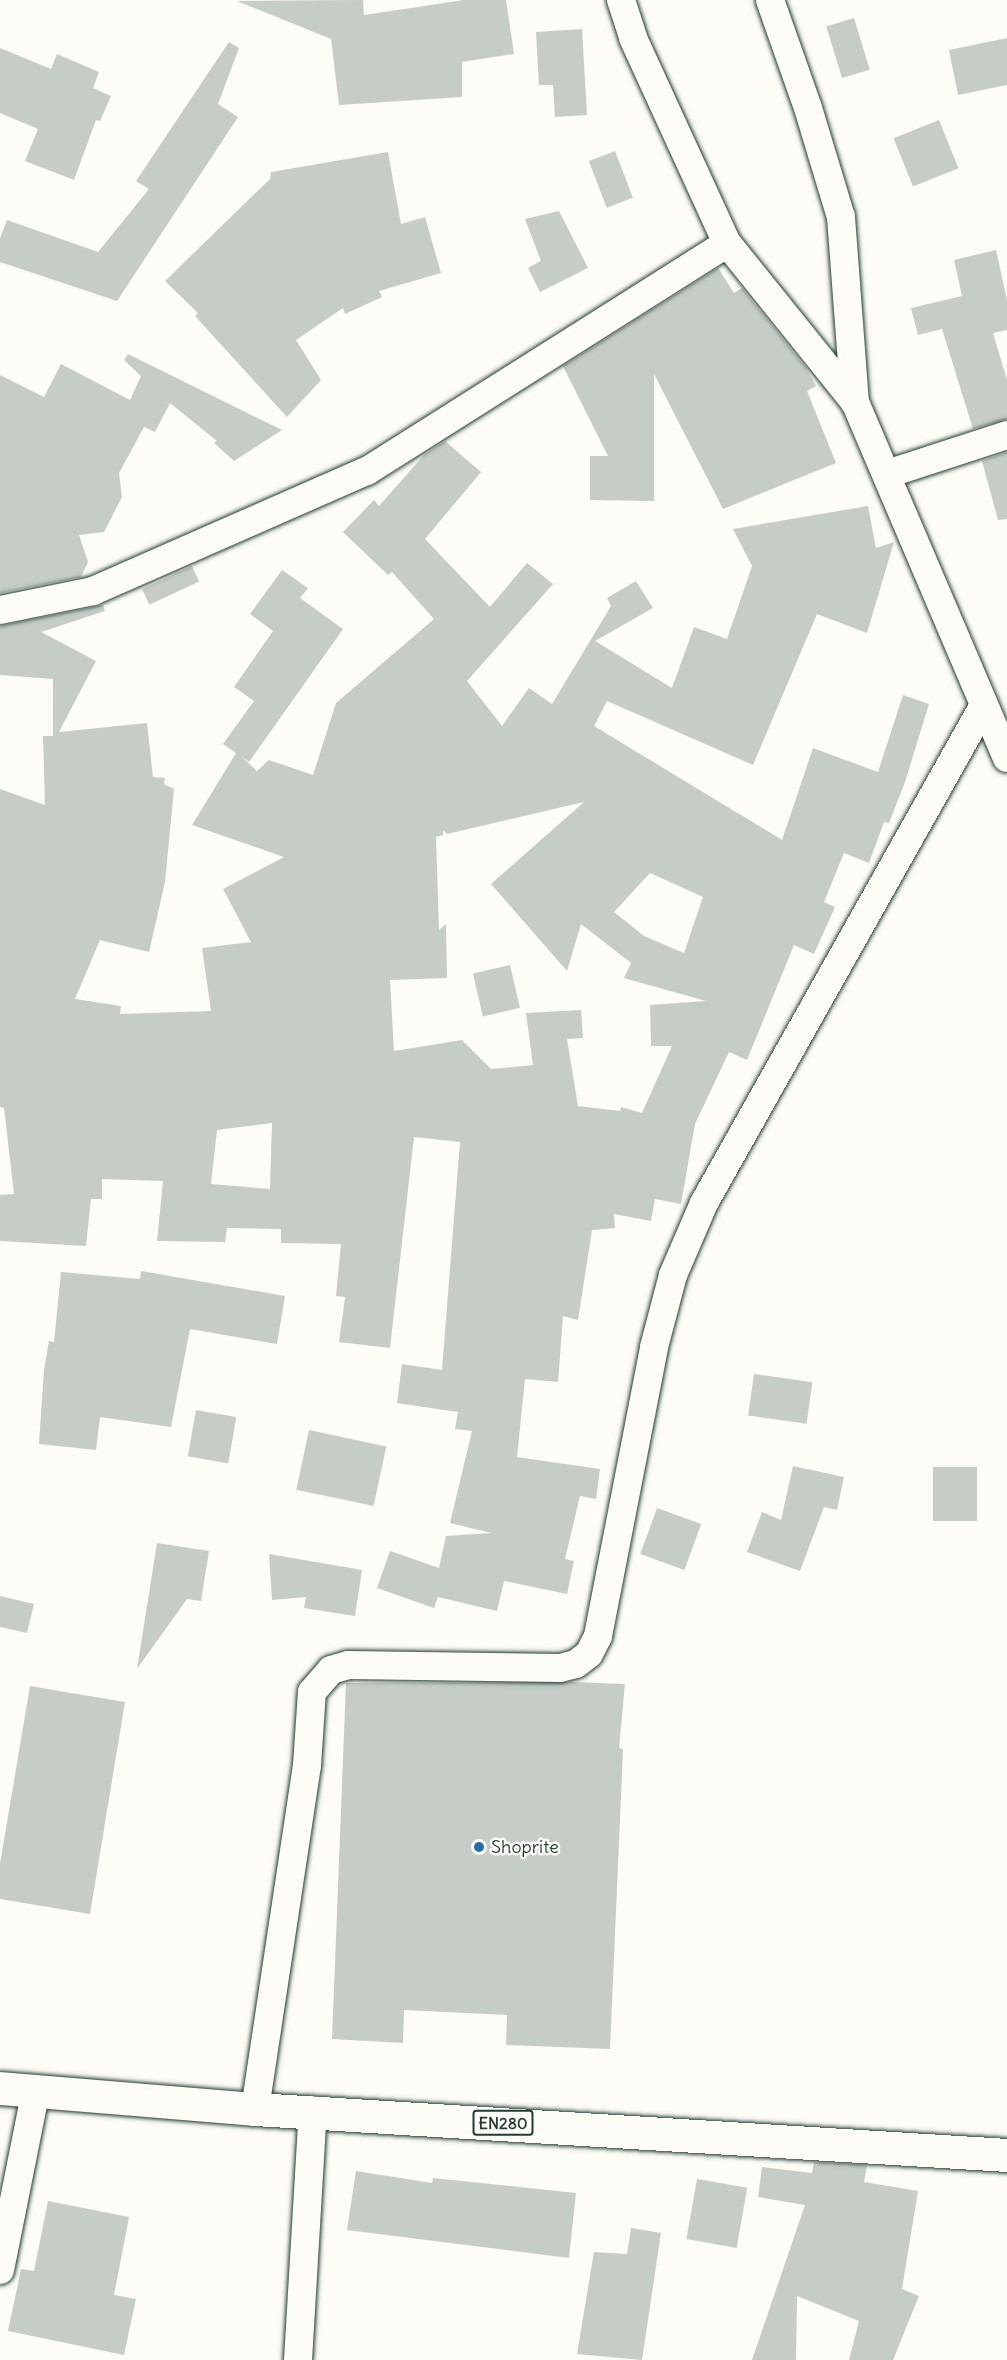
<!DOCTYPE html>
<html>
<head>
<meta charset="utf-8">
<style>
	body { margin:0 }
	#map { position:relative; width:1007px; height:2360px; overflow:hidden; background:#fdfcf7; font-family:Delius,sans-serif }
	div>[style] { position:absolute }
	.building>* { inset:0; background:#c6cdc7; transform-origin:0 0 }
	.roads { filter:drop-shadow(0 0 2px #1f3d34) drop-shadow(0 0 2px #1f3d34) }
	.street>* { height:28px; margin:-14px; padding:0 14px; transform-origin:14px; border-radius:14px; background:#fdfcf7 }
	.primary>* { height:33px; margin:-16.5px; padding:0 16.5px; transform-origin:16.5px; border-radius:16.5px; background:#fdfcf7 }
	.dots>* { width:16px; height:16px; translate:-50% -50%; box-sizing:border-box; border:3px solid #fdfcf7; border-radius:50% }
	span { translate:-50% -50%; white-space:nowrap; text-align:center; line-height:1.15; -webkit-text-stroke:5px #fdfcf7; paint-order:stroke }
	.shield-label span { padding:2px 4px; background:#fdfcf7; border:2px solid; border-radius:4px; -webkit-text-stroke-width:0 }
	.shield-label { font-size:16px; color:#1f3d34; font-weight:700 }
	.poi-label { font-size:18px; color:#1f3d34 }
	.left { translate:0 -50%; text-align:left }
</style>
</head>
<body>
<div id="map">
	<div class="building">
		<div style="clip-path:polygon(363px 0,364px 15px,464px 0,506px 0,514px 54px,462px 62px,462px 97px,339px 105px,331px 39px,237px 1px)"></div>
		<div style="left:854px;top:18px;width:54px;height:29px;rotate:73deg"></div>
		<div style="clip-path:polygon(582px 29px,587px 115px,555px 117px,553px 85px,539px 85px,536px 32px)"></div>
		<div style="clip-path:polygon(1007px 38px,1007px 85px,958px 95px,949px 50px)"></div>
		<div style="clip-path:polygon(229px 42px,239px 48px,218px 104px,238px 117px,117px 301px,0 262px,0 238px,7px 220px,98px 252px,149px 189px,136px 181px)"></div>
		<div style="clip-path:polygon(0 48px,51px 69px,57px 54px,99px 72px,93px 88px,111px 96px,100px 121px,96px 120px,74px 180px,25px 161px,38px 129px,0 113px)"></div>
		<div style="left:939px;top:120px;width:52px;height:49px;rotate:68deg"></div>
		<div style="left:615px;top:151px;width:50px;height:28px;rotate:69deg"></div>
		<div style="clip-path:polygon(388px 152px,401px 224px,425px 217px,441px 273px,379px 291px,382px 297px,345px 314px,343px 308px,296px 340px,321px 380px,287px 417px,195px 316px,198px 313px,165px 281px,270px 179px,271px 172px)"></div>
		<div style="clip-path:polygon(559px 211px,588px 268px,540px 292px,528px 268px,541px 261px,525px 219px)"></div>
		<div style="clip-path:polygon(996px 250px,1007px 300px,1007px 330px,993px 333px,1007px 380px,1007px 419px,973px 429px,942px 329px,918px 335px,911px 308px,962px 296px,954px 260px)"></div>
		<div style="clip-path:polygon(718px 268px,734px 293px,742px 288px,806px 368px,816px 386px,807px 391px,836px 463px,723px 509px,654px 374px,654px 501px,590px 500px,590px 456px,608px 456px,563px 366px)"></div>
		<div style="clip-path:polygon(128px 354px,282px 430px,234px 461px,214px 443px,217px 441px,170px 403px,155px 432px,144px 427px,119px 473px,122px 497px,104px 532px,79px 535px,88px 562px,81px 577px,0 593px,0 375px,44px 397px,61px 364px,130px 400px,141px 376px,124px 360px)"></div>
		<div style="clip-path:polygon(evenodd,445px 441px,481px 472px,425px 539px,490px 607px,527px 563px,553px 584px,467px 681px,502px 726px,529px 688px,552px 704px,611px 606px,607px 598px,636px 581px,653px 608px,595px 641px,672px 688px,694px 627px,727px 639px,752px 566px,733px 529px,868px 506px,876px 548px,894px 542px,867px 633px,817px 614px,753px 765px,607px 701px,594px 726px,782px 840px,813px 748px,878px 772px,903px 695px,929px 704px,905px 782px,889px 823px,884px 822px,869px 863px,844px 853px,824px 902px,835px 907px,814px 954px,794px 945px,747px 1060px,729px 1052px,695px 1124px,681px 1204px,655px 1199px,651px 1221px,614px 1214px,615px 1228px,592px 1230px,578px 1320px,563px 1316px,558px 1382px,525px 1379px,517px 1457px,600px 1469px,596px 1499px,580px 1496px,565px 1559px,574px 1561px,567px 1594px,504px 1581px,497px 1611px,438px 1597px,434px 1608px,377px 1588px,390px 1551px,439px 1568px,446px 1536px,491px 1533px,450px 1523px,472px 1431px,455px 1429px,458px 1412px,397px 1403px,402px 1364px,442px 1370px,460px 1142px,414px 1137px,390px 1348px,339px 1342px,345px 1297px,336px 1296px,341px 1244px,281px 1243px,281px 1229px,227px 1228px,225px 1242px,157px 1241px,163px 1181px,102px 1179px,102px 1199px,91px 1199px,86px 1246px,0 1241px,0 1195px,14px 1194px,4px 1108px,0 1107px,0 789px,45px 805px,43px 736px,53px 736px,53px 679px,0 675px,0 626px,103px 605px,105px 611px,41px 632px,96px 661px,59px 732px,147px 723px,153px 777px,165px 778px,164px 784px,174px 789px,165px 882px,149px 952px,100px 940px,75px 999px,121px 1006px,120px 1014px,211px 1011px,202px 948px,251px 942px,223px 889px,284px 857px,192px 825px,236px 753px,223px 744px,254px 701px,234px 687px,273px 631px,250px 614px,282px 570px,308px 588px,300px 598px,343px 629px,249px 762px,241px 756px,257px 771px,269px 760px,313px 775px,336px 703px,434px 619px,392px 572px,388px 575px,343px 532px,374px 500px,379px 506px,424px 455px,445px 441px,584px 802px,491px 884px,567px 971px,581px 924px,631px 963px,624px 978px,706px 1001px,650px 1005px,651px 1046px,672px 1046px,642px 1113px,621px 1107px,620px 1111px,578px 1106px,567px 1039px,583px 1038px,581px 1010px,526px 1013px,533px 1065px,491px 1069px,462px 1040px,394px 1051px,390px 980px,447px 978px,446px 924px,439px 930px,436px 837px,443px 835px,443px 830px,447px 834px,584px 802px,445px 441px,650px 873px,703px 897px,684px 953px,644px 936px,614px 912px,650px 873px,445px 441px,272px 1123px,270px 1189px,211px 1184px,217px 1130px,272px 1123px)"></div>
		<div style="clip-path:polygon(1007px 452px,1007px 519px,998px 520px,982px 461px)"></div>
		<div style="left:192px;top:566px;width:17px;height:55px;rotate:65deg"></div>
		<div style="left:510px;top:965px;width:44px;height:38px;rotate:77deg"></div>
		<div style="clip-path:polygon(141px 1271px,285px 1296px,277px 1344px,190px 1329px,171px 1427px,100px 1417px,96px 1450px,39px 1444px,44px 1370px,49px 1341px,54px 1342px,61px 1272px,140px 1279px)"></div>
		<div style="left:754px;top:1374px;width:59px;height:42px;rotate:8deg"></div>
		<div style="left:196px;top:1410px;width:41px;height:47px;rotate:10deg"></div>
		<div style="left:309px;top:1430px;width:79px;height:61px;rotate:12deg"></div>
		<div style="clip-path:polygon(793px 1466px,844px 1477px,837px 1510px,824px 1507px,800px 1571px,747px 1552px,762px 1512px,781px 1520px)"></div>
		<div style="left:933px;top:1467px;width:44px;height:54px"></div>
		<div style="left:657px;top:1508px;width:47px;height:49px;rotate:20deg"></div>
		<div style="clip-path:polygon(157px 1543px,209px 1551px,201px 1601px,187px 1599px,137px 1669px)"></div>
		<div style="clip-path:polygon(269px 1554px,362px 1570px,355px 1616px,304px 1608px,306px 1597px,272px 1600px)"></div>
		<div style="clip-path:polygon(0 1596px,34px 1604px,27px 1633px,0 1627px)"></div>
		<div style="clip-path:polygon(573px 1682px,625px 1684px,619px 1748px,623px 1749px,610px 2049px,506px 2045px,507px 2015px,404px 2010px,403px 2043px,332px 2039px,346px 1683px)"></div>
		<div style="clip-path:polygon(30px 1686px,125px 1702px,90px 1914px,0 1899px,0 1864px)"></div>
		<div style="clip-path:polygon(814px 2162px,867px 2165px,864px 2182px,918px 2191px,902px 2289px,919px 2296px,893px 2360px,849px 2360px,859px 2321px,797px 2296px,796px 2360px,752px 2360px,805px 2205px,758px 2197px,762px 2167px,812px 2173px)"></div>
		<div style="clip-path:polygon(356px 2171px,432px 2183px,433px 2178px,576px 2193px,569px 2258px,347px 2230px)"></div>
		<div style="left:697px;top:2179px;width:51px;height:61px;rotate:10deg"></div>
		<div style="clip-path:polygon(48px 2201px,129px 2217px,114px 2295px,136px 2299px,124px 2355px,8px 2331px,21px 2269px,34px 2271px)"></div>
		<div style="clip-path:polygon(631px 2228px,661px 2233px,642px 2360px,577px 2354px,594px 2252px,627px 2254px)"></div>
	</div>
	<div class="roads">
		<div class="street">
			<div style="left:621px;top:0;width:40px;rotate:72deg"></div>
			<div style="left:633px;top:38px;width:226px;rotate:65.4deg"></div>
			<div style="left:727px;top:243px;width:204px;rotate:51.2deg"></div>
			<div style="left:855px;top:402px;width:387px;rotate:66.9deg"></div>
			<div style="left:770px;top:0;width:114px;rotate:70.6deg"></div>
			<div style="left:808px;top:108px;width:114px;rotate:73.2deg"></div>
			<div style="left:841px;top:217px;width:186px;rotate:85.7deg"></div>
			<div style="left:887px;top:474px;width:126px;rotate:-18deg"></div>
			<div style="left:0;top:610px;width:95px;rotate:-11.5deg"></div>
			<div style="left:93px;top:591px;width:299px;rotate:-23.7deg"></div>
			<div style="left:367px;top:471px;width:426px;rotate:-32.3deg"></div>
			<div style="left:255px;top:2109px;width:348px;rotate:-81.4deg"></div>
			<div style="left:307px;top:1765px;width:73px;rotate:-86.1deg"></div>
			<div style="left:312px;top:1692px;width:29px;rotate:-49deg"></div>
			<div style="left:331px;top:1670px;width:18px;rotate:-16deg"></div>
			<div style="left:348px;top:1665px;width:212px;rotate:0.8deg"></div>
			<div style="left:560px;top:1668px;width:16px;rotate:-14deg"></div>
			<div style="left:576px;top:1664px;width:16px;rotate:-38deg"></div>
			<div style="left:589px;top:1654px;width:20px;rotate:-63deg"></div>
			<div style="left:598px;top:1636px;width:294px;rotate:-79deg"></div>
			<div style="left:654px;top:1347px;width:74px;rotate:-75.2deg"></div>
			<div style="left:673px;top:1275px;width:78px;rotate:-66.7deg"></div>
			<div style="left:704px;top:1203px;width:571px;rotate:-60.65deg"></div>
			<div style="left:0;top:2270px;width:184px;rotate:-78.7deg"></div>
			<div style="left:298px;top:2360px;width:250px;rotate:-86.6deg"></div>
		</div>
		<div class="primary">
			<div style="left:0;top:2088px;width:256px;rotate:4.7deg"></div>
			<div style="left:255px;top:2109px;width:753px;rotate:3.5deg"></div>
		</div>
	</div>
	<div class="dots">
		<div style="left:479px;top:1847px;background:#1f6fb2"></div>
	</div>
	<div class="shield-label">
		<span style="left:503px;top:2123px">EN280</span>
	</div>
	<div class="poi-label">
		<span class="left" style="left:491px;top:1847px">Shoprite</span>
	</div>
</div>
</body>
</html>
